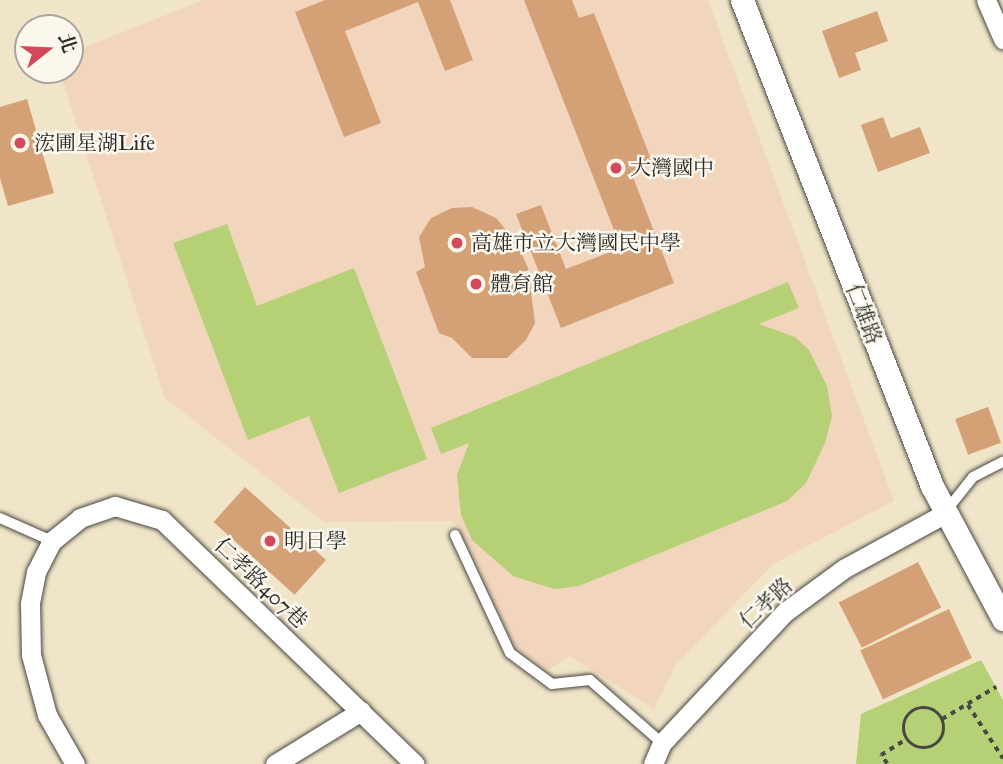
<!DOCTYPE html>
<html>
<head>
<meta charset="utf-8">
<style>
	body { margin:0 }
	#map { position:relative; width:1003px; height:764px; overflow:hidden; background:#f0e5c8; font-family:"IM FELL Great Primer","Noto Serif TC",serif }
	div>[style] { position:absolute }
	.built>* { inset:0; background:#f1d5bd }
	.green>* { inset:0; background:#b6d076 }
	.building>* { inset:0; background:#d4a177; transform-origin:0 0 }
	.path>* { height:3.5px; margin-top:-1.75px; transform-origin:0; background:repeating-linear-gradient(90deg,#494743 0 5px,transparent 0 10px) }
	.path>.ring { margin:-1.75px; padding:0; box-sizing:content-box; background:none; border:3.5px solid #494743; border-radius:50% }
	.roads { filter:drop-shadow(0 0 2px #494743) drop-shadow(0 0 2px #494743) }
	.service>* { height:10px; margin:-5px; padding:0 5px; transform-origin:5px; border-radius:5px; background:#fff }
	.minor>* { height:19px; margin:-9.5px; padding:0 9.5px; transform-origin:9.5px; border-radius:9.5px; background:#fff }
	.tertiary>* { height:23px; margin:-11.5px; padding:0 11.5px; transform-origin:11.5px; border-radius:11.5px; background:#fff }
	.dots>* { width:19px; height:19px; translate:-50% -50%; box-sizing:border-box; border:4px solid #fbf7ec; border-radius:50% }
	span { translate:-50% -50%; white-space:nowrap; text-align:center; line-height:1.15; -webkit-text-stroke:5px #fbf7ec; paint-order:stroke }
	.poi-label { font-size:21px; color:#2b2b2b }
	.left { translate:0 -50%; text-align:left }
	.street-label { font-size:21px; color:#2b2b2b }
	.north { position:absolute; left:14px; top:14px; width:70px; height:70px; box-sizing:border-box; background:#fbf7ec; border:2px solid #a8a59f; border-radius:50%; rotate:72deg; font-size:19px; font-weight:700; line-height:28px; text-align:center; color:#2b2b2b }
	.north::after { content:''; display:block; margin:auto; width:24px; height:32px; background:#d1495b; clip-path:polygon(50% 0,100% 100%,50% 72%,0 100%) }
</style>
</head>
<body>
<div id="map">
	<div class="built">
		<div style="clip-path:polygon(204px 0,708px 0,894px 501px,773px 564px,676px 665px,654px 709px,570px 656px,548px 670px,513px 645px,468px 544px,453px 521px,324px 522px,165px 398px,59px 70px,70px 70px,70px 53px)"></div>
	</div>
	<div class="green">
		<div style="clip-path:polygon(227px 224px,257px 306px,354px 268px,427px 459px,339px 493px,309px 416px,248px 440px,173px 243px)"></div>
		<div style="clip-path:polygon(788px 282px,799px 308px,759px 324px,795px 337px,809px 350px,827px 386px,832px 416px,825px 443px,806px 483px,787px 501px,579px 586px,554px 589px,513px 576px,472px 540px,461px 515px,457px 475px,469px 443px,441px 454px,431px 428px)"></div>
		<div style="clip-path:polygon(981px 660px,1003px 700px,1003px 764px,856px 764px,861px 714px)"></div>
	</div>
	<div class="building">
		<div style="clip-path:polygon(325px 0,450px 0,473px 60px,445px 71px,418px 2px,345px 31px,381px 123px,344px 137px,295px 12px)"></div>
		<div style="clip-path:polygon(524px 0,572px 0,579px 18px,594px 13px,653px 164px,631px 172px,674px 283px,561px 328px,516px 214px,541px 205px,566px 269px,621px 248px)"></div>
		<div style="clip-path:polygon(877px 11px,888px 41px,855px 53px,861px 70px,839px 78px,822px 31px)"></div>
		<div style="clip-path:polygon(27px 99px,54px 193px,8px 206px,0 178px,0 107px)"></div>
		<div style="clip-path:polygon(883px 117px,891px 138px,920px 127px,930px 153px,878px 172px,861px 125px)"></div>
		<div style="clip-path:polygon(472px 207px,496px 218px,517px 243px,528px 268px,535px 323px,526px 340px,507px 358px,472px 358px,452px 338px,439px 333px,416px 272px,425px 267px,419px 237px,431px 218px,452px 208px)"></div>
		<div style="left:988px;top:407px;width:38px;height:35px;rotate:70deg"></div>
		<div style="left:245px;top:487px;width:109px;height:47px;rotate:42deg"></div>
		<div style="left:918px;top:562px;width:51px;height:89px;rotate:63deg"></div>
		<div style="left:949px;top:609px;width:54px;height:98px;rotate:65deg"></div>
	</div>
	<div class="path">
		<div style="left:968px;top:705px;width:64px;rotate:56.6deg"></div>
		<div class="ring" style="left:904px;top:708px;width:36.5px;height:36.5px"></div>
		<div style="left:942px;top:719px;width:63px;rotate:-30.7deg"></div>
		<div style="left:887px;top:764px;width:11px;rotate:-124deg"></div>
		<div style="left:881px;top:755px;width:31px;rotate:-32deg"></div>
	</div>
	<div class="roads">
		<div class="service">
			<div style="left:946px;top:511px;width:43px;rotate:-51.5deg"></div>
			<div style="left:973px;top:477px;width:34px;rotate:-27deg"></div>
			<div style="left:0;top:518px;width:57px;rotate:23.9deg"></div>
			<div style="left:455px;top:535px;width:130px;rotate:65deg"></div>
			<div style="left:510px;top:653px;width:52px;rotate:36.4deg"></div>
			<div style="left:552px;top:684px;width:38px;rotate:-6deg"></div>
			<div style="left:590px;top:680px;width:96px;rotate:41.2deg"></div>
		</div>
		<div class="minor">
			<div style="left:986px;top:0;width:43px;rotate:66.4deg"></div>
			<div style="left:75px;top:764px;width:56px;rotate:-119.7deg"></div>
			<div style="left:47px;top:715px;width:62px;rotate:-104.9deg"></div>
			<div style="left:31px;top:655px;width:52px;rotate:-91.1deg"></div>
			<div style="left:30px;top:603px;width:32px;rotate:-79deg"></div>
			<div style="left:36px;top:572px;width:35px;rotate:-63deg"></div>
			<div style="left:52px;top:541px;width:36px;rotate:-39deg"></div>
			<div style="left:80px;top:518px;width:37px;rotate:-19deg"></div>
			<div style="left:115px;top:506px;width:49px;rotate:16.6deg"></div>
			<div style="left:162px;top:520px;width:351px;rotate:44deg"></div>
			<div style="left:275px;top:764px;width:101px;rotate:-31.6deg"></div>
			<div style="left:653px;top:764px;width:23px;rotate:-67deg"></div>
			<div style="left:662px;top:743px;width:180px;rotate:-46.8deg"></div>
			<div style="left:785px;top:612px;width:74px;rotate:-36.3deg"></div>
			<div style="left:845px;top:568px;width:113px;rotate:-28.6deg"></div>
		</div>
		<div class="tertiary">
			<div style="left:742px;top:0;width:522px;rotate:68.65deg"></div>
			<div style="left:932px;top:486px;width:151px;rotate:61.9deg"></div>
		</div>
	</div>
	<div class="dots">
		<div style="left:20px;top:143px;background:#d1495b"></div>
		<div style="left:616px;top:168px;background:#d1495b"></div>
		<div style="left:457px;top:243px;background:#d1495b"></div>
		<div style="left:476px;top:284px;background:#d1495b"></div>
		<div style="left:270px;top:541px;background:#d1495b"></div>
	</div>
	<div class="poi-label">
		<span class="left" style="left:34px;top:143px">浤圃星湖Life</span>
		<span class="left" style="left:630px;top:168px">大灣國中</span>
		<span class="left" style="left:471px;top:243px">高雄市立大灣國民中學</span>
		<span class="left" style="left:490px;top:284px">體育館</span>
		<span class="left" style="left:284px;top:541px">明日學</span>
	</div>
	<div class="street-label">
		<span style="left:864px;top:314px;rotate:69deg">仁雄路</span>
		<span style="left:261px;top:583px;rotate:44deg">仁孝路407巷</span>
		<span style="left:766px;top:603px;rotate:-43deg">仁孝路</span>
	</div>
	<div class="north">北</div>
</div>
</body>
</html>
